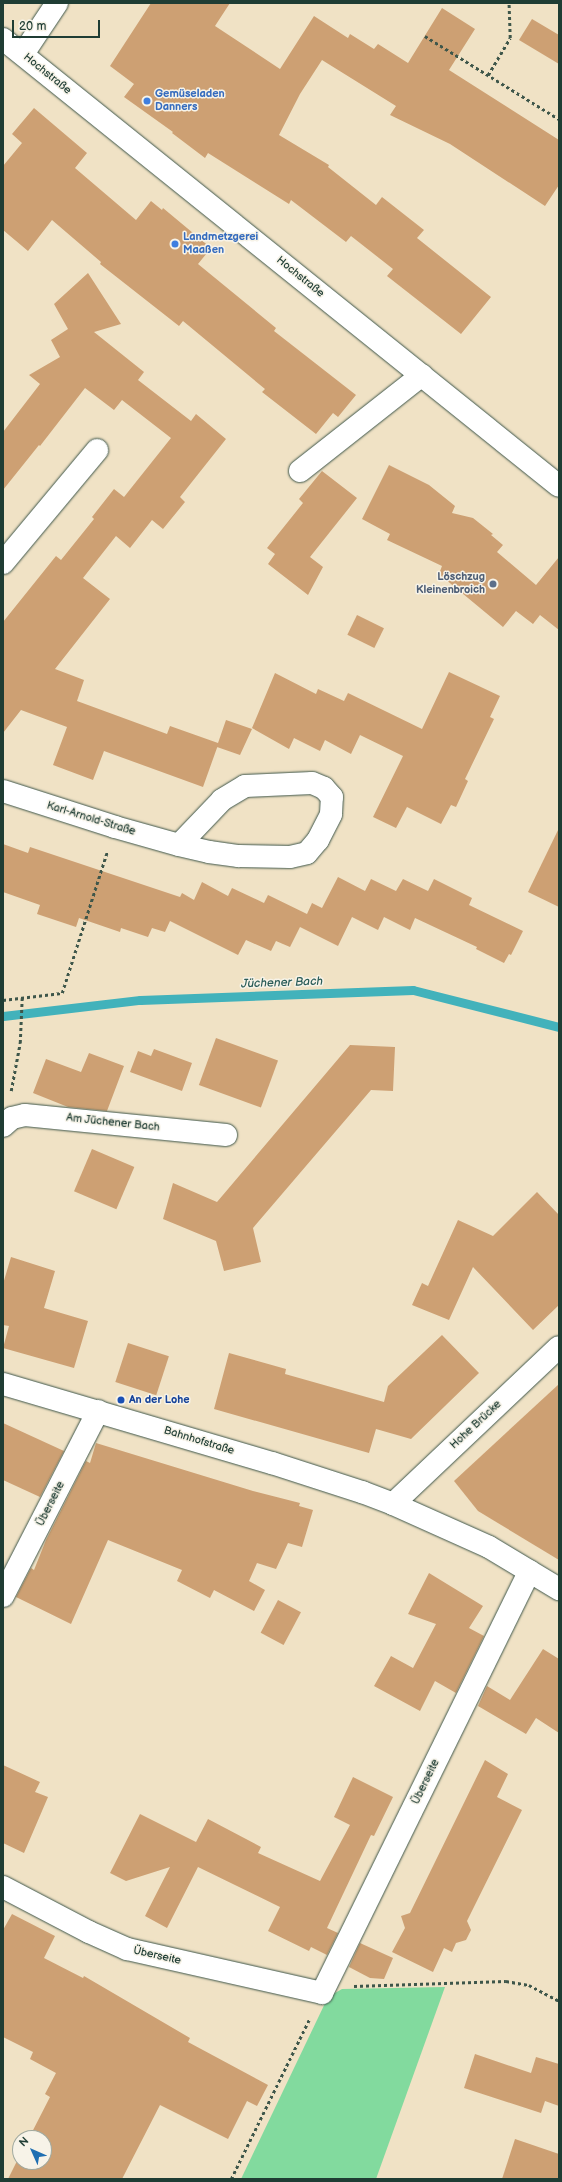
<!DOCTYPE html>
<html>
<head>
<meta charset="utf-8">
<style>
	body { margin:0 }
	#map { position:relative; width:562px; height:2182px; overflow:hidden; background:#f0e2c5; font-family:"Balsamiq Sans",sans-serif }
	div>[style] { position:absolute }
	.green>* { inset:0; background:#82da9e }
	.stream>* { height:9px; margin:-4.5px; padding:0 4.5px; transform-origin:4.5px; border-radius:4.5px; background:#42b2bb }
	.building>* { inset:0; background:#cda073; transform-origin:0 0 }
	.path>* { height:2.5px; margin-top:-1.25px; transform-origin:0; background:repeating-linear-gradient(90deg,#3e564a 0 3px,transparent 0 6px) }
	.roads { filter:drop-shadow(0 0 1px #3e564a) drop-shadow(0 0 1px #3e564a) }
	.minor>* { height:22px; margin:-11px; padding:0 11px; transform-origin:11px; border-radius:11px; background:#fff }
	.dots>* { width:11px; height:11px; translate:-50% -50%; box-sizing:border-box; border:2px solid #f7f3e8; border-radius:50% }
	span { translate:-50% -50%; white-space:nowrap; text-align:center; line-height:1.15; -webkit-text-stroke:3px #f7f3e8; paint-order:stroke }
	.street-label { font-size:11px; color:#1f3d34 }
	.shop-label { font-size:11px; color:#366cbe; font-weight:700 }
	.left { translate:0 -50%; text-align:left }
	.service-label { font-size:11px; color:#4e5e75; font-weight:700 }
	.right { translate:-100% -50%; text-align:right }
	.transit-label { font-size:11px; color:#164399; font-weight:700 }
	.water-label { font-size:12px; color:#285a56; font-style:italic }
	.frame { position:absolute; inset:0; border:4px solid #1f3d34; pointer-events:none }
	.north { position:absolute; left:12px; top:2130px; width:40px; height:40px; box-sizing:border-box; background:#f7f3e8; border:1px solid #a1aaa0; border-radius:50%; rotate:315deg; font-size:11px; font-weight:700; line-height:16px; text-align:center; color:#1f3d34 }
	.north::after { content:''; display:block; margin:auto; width:14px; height:18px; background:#1f6fb2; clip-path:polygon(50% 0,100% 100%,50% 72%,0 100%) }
	.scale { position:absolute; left:12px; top:20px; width:88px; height:18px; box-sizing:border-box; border:2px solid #1f3d34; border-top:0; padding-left:5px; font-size:12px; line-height:14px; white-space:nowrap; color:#1f3d34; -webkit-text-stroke:3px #f7f3e8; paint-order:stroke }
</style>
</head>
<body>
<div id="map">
	<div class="green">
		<div style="clip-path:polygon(445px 1987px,376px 2179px,241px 2179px,328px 1997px,342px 1989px)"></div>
	</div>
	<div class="stream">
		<div style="left:3px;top:1016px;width:138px;rotate:-6.7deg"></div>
		<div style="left:140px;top:1000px;width:273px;rotate:-2.1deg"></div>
		<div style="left:413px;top:990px;width:151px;rotate:14.2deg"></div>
	</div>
	<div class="building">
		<div style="clip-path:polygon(151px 3px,230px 3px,215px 26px,280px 69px,314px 16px,348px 38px,350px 34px,374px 49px,378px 44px,408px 63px,442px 8px,475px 29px,449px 70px,559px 140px,559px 185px,545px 206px,450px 144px,390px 115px,396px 106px,322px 60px,300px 94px,279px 135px,329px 165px,328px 167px,376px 205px,382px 197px,424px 230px,417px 238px,491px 297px,461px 334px,387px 276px,393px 269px,351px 236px,346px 242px,291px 200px,289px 204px,208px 153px,205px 158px,172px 133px,173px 132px,124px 97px,134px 84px,110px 66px)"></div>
		<div style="clip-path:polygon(532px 19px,559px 35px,559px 64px,519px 40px)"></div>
		<div style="clip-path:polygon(34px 108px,87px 153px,75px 168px,136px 220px,151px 201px,162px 210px,163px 208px,211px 248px,198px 264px,276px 328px,274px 331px,356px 395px,338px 417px,333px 413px,316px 434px,262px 392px,265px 389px,183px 321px,179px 326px,100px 264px,101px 262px,52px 220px,28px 251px,3px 230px,3px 166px,22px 143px,12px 134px)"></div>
		<div style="clip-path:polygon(88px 273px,121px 324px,94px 332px,144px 372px,138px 380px,191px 421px,196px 414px,226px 439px,180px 497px,185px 502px,163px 529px,152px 520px,130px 548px,116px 536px,83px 578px,110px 599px,55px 669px,84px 680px,77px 701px,167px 734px,170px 726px,218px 743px,226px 720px,252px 729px,240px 755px,217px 747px,218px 745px,203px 787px,104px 751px,93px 780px,53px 765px,67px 727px,21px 710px,3px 733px,3px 622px,56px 556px,61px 560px,94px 519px,92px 517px,114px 489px,124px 497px,171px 438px,122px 400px,114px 410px,85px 388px,40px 446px,39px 445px,3px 490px,3px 432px,40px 384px,29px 375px,60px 357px,51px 340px,68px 329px,54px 304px)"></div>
		<div style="clip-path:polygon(389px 465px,429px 485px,455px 506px,452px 513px,473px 518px,493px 534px,491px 535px,503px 545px,497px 552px,536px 585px,559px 557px,559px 630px,540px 615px,533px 624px,516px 611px,503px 627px,439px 574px,442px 566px,387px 540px,390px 534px,362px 519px)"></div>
		<div style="clip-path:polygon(322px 471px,357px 498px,310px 557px,323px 567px,308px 595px,268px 564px,275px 554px,267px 548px,303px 503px,299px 499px)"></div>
		<div style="left:357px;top:615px;width:30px;height:22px;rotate:26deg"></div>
		<div style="clip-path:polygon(449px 672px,500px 696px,490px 717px,494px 719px,465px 779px,468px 781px,456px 807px,451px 805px,441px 824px,407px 807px,396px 828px,373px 817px,403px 756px,360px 735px,351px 754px,325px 740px,320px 751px,294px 738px,289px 749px,252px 728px,275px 673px,316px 694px,318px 689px,344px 701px,348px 693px,422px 729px)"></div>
		<div style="clip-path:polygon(559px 828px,559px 907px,528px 892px)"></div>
		<div style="clip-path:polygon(3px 844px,28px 853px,30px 847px,180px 897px,182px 893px,194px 900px,202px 882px,228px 896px,232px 888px,264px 903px,268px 895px,307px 914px,312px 903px,322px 908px,338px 877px,365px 891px,371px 879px,396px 891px,403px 879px,428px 891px,434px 879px,472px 898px,469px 905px,523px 931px,511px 955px,509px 954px,504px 963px,476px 949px,477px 947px,415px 918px,410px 930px,384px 917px,378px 930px,352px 917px,338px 946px,300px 927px,290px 947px,276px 941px,271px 951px,246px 940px,238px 955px,170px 921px,165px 932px,152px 928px,148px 937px,121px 928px,120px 932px,79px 918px,76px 927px,37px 914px,40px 905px,3px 892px)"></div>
		<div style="left:216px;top:1038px;width:66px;height:50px;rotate:20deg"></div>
		<div style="clip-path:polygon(350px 1045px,395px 1047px,393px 1091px,371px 1090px,253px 1228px,261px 1262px,224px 1271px,216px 1241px,163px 1219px,173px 1183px,217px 1202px)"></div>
		<div style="clip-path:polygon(154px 1049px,192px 1063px,182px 1091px,130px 1072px,138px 1051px,151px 1056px)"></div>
		<div style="clip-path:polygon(89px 1053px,124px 1066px,107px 1111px,68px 1107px,33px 1093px,46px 1059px,81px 1072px)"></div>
		<div style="left:92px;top:1149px;width:46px;height:46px;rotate:23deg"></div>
		<div style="clip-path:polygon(537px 1192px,559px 1215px,559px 1305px,533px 1330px,473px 1267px,449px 1320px,412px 1305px,422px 1283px,428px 1286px,458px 1220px,493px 1236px)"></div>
		<div style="clip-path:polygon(11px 1257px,55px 1271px,44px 1308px,88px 1321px,74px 1368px,3px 1348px,9px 1326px,3px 1325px,3px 1284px)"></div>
		<div style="clip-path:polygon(442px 1335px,479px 1373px,411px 1439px,376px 1429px,369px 1453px,214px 1409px,229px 1353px,286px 1369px,285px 1374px,384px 1402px,388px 1386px)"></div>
		<div style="left:128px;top:1343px;width:43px;height:41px;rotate:18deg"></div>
		<div style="clip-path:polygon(559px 1384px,559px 1560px,478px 1511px,454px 1481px)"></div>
		<div style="clip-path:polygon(3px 1423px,64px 1451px,40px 1497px,3px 1480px)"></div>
		<div style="clip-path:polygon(96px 1443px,253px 1491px,300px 1503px,299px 1506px,313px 1510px,302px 1547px,288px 1543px,276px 1569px,257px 1563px,249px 1581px,265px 1590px,254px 1611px,214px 1590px,210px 1598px,177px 1581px,182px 1570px,108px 1540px,71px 1624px,16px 1597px,31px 1568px,34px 1570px,46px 1540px,86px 1461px,90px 1463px)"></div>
		<div style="clip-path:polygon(429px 1573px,483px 1606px,469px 1628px,484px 1636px,456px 1693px,435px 1681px,420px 1711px,374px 1686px,391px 1656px,413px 1668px,436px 1624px,408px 1614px)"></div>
		<div style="left:278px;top:1600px;width:26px;height:37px;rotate:28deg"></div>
		<div style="clip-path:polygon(543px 1649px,559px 1659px,559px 1733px,536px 1718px,526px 1734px,478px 1706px,487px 1686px,510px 1700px)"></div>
		<div style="clip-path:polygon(485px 1760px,508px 1774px,497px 1797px,522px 1810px,467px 1921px,471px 1930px,466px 1940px,456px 1943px,452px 1952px,444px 1948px,433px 1972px,392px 1952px,405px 1928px,401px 1916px,410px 1913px)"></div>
		<div style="clip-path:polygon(3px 1765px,40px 1782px,35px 1792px,48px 1797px,24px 1853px,3px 1843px)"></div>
		<div style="clip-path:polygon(353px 1777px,393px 1797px,374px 1836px,371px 1835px,327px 1928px,338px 1933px,327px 1955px,311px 1947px,309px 1951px,268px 1931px,280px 1907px,198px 1867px,167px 1928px,145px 1916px,170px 1867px,126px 1881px,110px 1873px,140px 1814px,196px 1842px,208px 1819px,261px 1847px,258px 1853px,320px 1881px,350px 1825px,334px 1817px)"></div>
		<div style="clip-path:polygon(12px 1914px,55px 1936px,44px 1958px,83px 1978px,84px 1976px,190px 2038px,188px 2042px,268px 2085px,257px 2106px,247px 2101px,228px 2139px,160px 2105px,122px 2179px,8px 2179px,20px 2155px,20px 2162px,44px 2162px,44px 2138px,29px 2138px,50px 2097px,45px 2094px,56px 2073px,30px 2059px,33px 2052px,3px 2037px,3px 1930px)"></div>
		<div style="clip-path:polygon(360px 1943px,393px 1958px,384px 1979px,370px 1978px,349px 1967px)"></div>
		<div style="clip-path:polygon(475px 2054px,531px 2073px,536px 2057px,559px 2064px,559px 2106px,545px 2101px,541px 2113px,464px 2088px)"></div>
		<div style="clip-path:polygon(515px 2139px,559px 2154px,559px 2179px,502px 2179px)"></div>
	</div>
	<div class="path">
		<div style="left:425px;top:36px;width:158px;rotate:31.8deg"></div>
		<div style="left:488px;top:75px;width:43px;rotate:-59.3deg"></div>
		<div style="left:510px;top:38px;width:35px;rotate:-92deg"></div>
		<div style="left:3px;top:1000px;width:59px;rotate:-6.8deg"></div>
		<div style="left:62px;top:993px;width:148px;rotate:-72.3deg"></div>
		<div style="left:11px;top:1091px;width:49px;rotate:-79.4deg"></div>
		<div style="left:20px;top:1043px;width:45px;rotate:-87.5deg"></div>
		<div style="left:354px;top:1986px;width:152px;rotate:-1.9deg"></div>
		<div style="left:506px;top:1981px;width:23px;rotate:10deg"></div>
		<div style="left:529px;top:1985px;width:34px;rotate:28deg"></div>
		<div style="left:231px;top:2179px;width:179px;rotate:-63.9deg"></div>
	</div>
	<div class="roads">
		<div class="minor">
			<div style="left:3px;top:39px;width:713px;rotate:38.8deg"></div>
			<div style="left:23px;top:54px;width:61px;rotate:-56.3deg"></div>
			<div style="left:300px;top:471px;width:155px;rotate:-38.2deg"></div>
			<div style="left:3px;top:563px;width:147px;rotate:-50.2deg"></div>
			<div style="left:3px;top:791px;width:118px;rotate:17.8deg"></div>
			<div style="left:115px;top:827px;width:66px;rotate:15.7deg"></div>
			<div style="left:179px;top:845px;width:31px;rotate:13deg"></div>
			<div style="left:209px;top:852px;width:30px;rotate:8deg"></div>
			<div style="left:239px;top:856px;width:51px;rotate:1.1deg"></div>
			<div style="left:290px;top:857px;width:17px;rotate:-13deg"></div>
			<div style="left:307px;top:853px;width:17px;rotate:-50deg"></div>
			<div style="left:318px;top:840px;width:29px;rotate:-63deg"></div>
			<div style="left:331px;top:814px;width:17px;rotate:-87deg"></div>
			<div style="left:332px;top:797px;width:12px;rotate:-132deg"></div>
			<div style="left:324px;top:788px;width:13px;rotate:-157deg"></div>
			<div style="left:312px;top:783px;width:67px;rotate:177.4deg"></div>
			<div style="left:245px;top:786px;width:27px;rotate:149deg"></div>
			<div style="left:222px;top:800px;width:62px;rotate:133.7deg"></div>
			<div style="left:3px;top:1126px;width:12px;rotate:-42deg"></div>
			<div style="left:12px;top:1118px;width:13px;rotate:-13deg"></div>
			<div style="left:25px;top:1115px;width:202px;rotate:5.7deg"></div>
			<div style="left:3px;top:1384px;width:280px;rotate:16.4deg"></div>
			<div style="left:272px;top:1463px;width:95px;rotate:17.9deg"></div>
			<div style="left:362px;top:1492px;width:33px;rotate:21deg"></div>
			<div style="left:393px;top:1504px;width:105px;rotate:24.1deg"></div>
			<div style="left:489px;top:1547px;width:82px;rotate:31deg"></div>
			<div style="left:393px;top:1504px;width:228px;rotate:-43.4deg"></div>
			<div style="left:3px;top:1596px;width:208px;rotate:-62.8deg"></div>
			<div style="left:3px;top:1887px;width:97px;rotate:27.6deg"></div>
			<div style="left:89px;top:1932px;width:42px;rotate:24.1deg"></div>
			<div style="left:127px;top:1949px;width:200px;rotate:12.7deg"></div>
			<div style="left:322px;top:1993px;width:470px;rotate:-63.8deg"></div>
		</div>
	</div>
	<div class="dots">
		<div style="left:147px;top:101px;background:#3f7fe0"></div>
		<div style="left:175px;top:244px;background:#3f7fe0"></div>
		<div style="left:493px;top:584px;background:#5c6f8a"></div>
		<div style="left:121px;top:1400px;background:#1a4fb4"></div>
	</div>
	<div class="street-label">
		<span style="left:47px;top:74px;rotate:39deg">Hochstraße</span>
		<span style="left:300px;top:277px;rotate:39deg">Hochstraße</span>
		<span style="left:91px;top:819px;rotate:17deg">Karl-Arnold-Straße</span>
		<span style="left:113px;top:1123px;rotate:6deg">Am Jüchener Bach</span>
		<span style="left:476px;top:1425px;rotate:-43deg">Hohe Brücke</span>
		<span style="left:199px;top:1441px;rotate:17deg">Bahnhofstraße</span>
		<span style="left:51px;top:1504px;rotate:-63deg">Überseite</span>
		<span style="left:426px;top:1782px;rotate:-64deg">Überseite</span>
		<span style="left:157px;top:1956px;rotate:13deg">Überseite</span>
	</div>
	<div class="shop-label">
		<span class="left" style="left:155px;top:101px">Gemüseladen<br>Danners</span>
		<span class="left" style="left:183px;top:244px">Landmetzgerei<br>Maaßen</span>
	</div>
	<div class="service-label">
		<span class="right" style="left:485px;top:584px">Löschzug<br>Kleinenbroich</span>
	</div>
	<div class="transit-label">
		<span class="left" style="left:129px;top:1400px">An der Lohe</span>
	</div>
	<div class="water-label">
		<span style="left:282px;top:983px;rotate:-2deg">Jüchener Bach</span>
	</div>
	<div class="frame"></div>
	<div class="north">N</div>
	<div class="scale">20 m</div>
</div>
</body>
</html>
